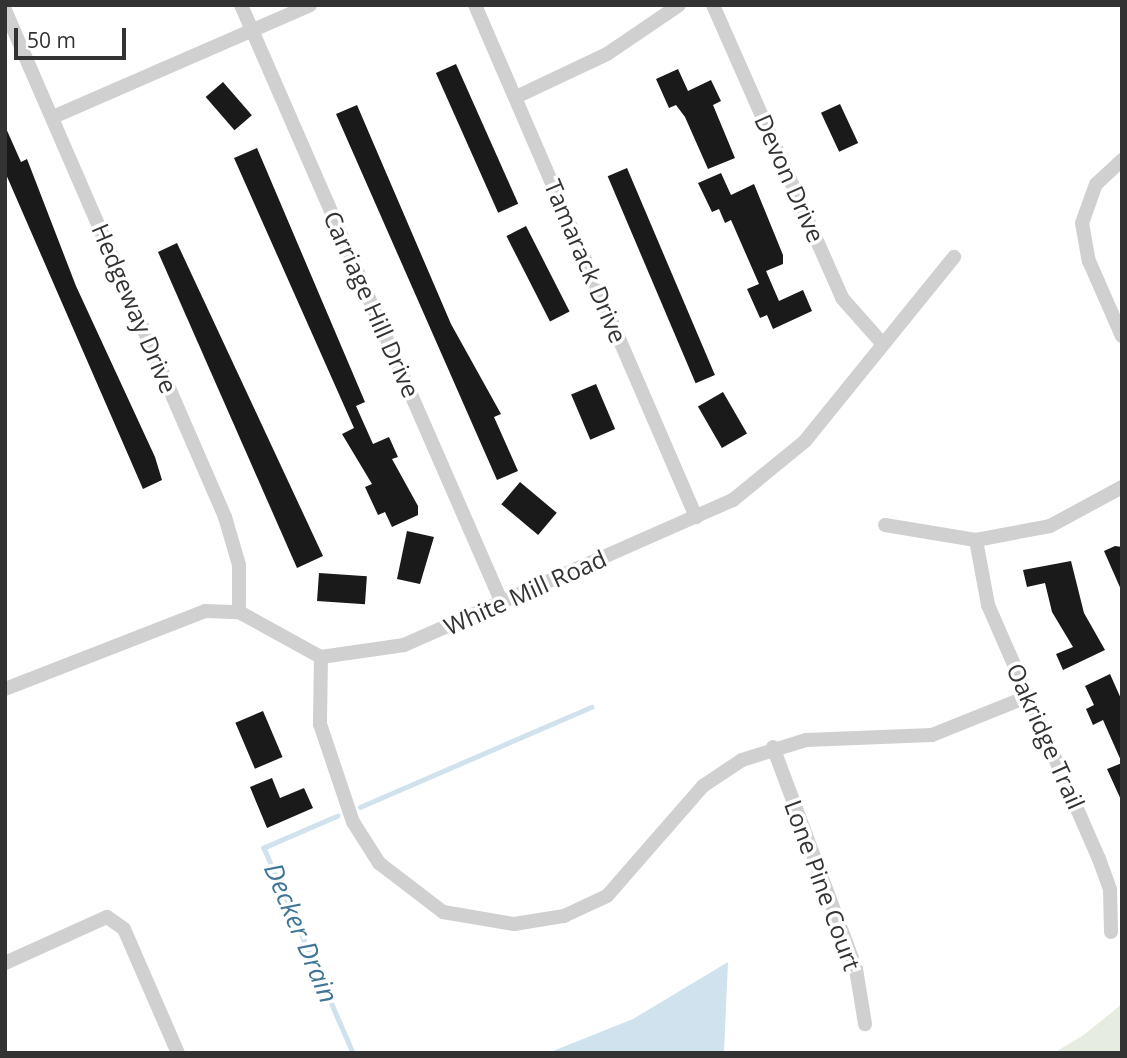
<!DOCTYPE html>
<html>
<head>
<meta charset="utf-8">
<style>
	body { margin:0 }
	#map { position:relative; width:1127px; height:1058px; overflow:hidden; background:#fff; font-family:"Open Sans",sans-serif }
	div>[style] { position:absolute }
	.green>* { inset:0; background:#e6ecdf }
	.water>* { inset:0; background:#cfe2ee }
	.stream>* { height:4.5px; margin:-2.25px; padding:0 2.25px; transform-origin:2.25px; border-radius:2.25px; background:#cfe2ee }
	.building>* { inset:0; background:#1a1a1a; transform-origin:0 0 }
	.minor>* { height:14px; margin:-7px; padding:0 7px; transform-origin:7px; border-radius:7px; background:#d0d0d0 }
	span { translate:-50% -50%; white-space:nowrap; text-align:center; line-height:1.15; -webkit-text-stroke:7px #fff; paint-order:stroke }
	.street-label { font-size:24px; color:#333 }
	.water-label { font-size:26px; color:#3f7597; font-style:italic }
	.frame { position:absolute; inset:0; border:7px solid #333; pointer-events:none }
	.scale { position:absolute; left:14px; top:28px; width:112px; height:32px; box-sizing:border-box; border:4px solid #333; border-top:0; padding-left:9px; font-size:21px; line-height:24px; white-space:nowrap; color:#333; -webkit-text-stroke:5px #fff; paint-order:stroke }
</style>
</head>
<body>
<div id="map">
	<div class="green">
		<div style="clip-path:polygon(1122px 1004px,1122px 1053px,1054px 1053px,1085px 1034px)"></div>
	</div>
	<div class="water">
		<div style="clip-path:polygon(728px 962px,724px 1053px,548px 1053px,633px 1019px)"></div>
	</div>
	<div class="stream">
		<div style="left:360px;top:807px;width:252px;rotate:-23.4deg"></div>
		<div style="left:338px;top:816px;width:81px;rotate:156.6deg"></div>
		<div style="left:264px;top:848px;width:223px;rotate:66.5deg"></div>
	</div>
	<div class="building">
		<div style="left:456px;top:64px;width:153px;height:22px;rotate:66deg"></div>
		<div style="clip-path:polygon(678px 69px,688px 91px,711px 80px,721px 101px,713px 105px,735px 158px,708px 169px,685px 117px,676px 105px,669px 108px,656px 79px)"></div>
		<div style="left:223px;top:82px;width:44px;height:23px;rotate:49deg"></div>
		<div style="left:840px;top:104px;width:43px;height:21px;rotate:65deg"></div>
		<div style="clip-path:polygon(357px 105px,451px 324px,501px 414px,494px 417px,518px 471px,497px 480px,336px 114px)"></div>
		<div style="clip-path:polygon(5px 126px,21px 162px,27px 159px,76px 286px,155px 457px,162px 480px,143px 489px,5px 172px)"></div>
		<div style="clip-path:polygon(257px 148px,365px 402px,356px 406px,373px 444px,389px 437px,398px 457px,392px 459px,418px 506px,418px 515px,392px 527px,385px 512px,378px 515px,365px 487px,372px 484px,342px 434px,354px 428px,234px 158px)"></div>
		<div style="left:627px;top:168px;width:225px;height:21px;rotate:67deg"></div>
		<div style="clip-path:polygon(721px 173px,731px 195px,754px 184px,783px 255px,783px 264px,766px 271px,779px 301px,803px 290px,812px 311px,773px 329px,767px 315px,760px 318px,747px 289px,759px 284px,731px 220px,725px 223px,719px 209px,712px 212px,698px 183px)"></div>
		<div style="left:526px;top:226px;width:96px;height:22px;rotate:63deg"></div>
		<div style="clip-path:polygon(177px 243px,323px 556px,297px 568px,158px 252px)"></div>
		<div style="left:596px;top:384px;width:49px;height:27px;rotate:67deg"></div>
		<div style="left:723px;top:392px;width:48px;height:29px;rotate:60deg"></div>
		<div style="left:520px;top:482px;width:48px;height:29px;rotate:40deg"></div>
		<div style="clip-path:polygon(407px 531px,434px 537px,420px 584px,397px 579px)"></div>
		<div style="clip-path:polygon(1115px 546px,1122px 547px,1122px 592px,1104px 551px)"></div>
		<div style="clip-path:polygon(1071px 561px,1084px 613px,1105px 650px,1063px 670px,1056px 654px,1073px 647px,1052px 612px,1045px 583px,1027px 587px,1023px 570px)"></div>
		<div style="left:319px;top:573px;width:48px;height:28px;rotate:4deg"></div>
		<div style="clip-path:polygon(1110px 674px,1122px 701px,1122px 802px,1107px 769px,1122px 763px,1103px 720px,1093px 725px,1086px 709px,1094px 705px,1085px 686px)"></div>
		<div style="left:263px;top:711px;width:50px;height:30px;rotate:67deg"></div>
		<div style="clip-path:polygon(272px 778px,280px 798px,304px 788px,313px 808px,267px 828px,250px 787px)"></div>
	</div>
	<div class="minor">
		<div style="left:241px;top:5px;width:652px;rotate:66.42deg"></div>
		<div style="left:475px;top:5px;width:558px;rotate:66.65deg"></div>
		<div style="left:713px;top:5px;width:320px;rotate:66.2deg"></div>
		<div style="left:842px;top:298px;width:57px;rotate:48.5deg"></div>
		<div style="left:5px;top:10px;width:553px;rotate:66.54deg"></div>
		<div style="left:225px;top:517px;width:50px;rotate:73.7deg"></div>
		<div style="left:239px;top:565px;width:47px;rotate:90deg"></div>
		<div style="left:516px;top:97px;width:101px;rotate:-25.3deg"></div>
		<div style="left:607px;top:54px;width:87px;rotate:-34.2deg"></div>
		<div style="left:53px;top:117px;width:280px;rotate:-23.5deg"></div>
		<div style="left:1122px;top:160px;width:35px;rotate:137deg"></div>
		<div style="left:1096px;top:184px;width:41px;rotate:109.7deg"></div>
		<div style="left:1082px;top:223px;width:39px;rotate:80deg"></div>
		<div style="left:1089px;top:261px;width:82px;rotate:66.3deg"></div>
		<div style="left:885px;top:525px;width:92px;rotate:9.4deg"></div>
		<div style="left:976px;top:540px;width:75px;rotate:-10.7deg"></div>
		<div style="left:1050px;top:526px;width:82px;rotate:-28.4deg"></div>
		<div style="left:976px;top:540px;width:66px;rotate:79.5deg"></div>
		<div style="left:988px;top:605px;width:277px;rotate:66.4deg"></div>
		<div style="left:1099px;top:859px;width:33px;rotate:70deg"></div>
		<div style="left:1110px;top:890px;width:42px;rotate:88.6deg"></div>
		<div style="left:321px;top:657px;width:67px;rotate:90.9deg"></div>
		<div style="left:320px;top:724px;width:103px;rotate:71.4deg"></div>
		<div style="left:353px;top:822px;width:49px;rotate:57.6deg"></div>
		<div style="left:379px;top:863px;width:81px;rotate:37.4deg"></div>
		<div style="left:443px;top:912px;width:72px;rotate:9.6deg"></div>
		<div style="left:514px;top:924px;width:51px;rotate:-9.1deg"></div>
		<div style="left:564px;top:916px;width:47px;rotate:-24.9deg"></div>
		<div style="left:607px;top:896px;width:146px;rotate:-48.9deg"></div>
		<div style="left:703px;top:786px;width:47px;rotate:-33.7deg"></div>
		<div style="left:742px;top:760px;width:67px;rotate:-17.4deg"></div>
		<div style="left:806px;top:740px;width:126px;rotate:-2.3deg"></div>
		<div style="left:932px;top:735px;width:105px;rotate:-21.9deg"></div>
		<div style="left:5px;top:689px;width:215px;rotate:-21.3deg"></div>
		<div style="left:205px;top:611px;width:34px;rotate:2deg"></div>
		<div style="left:239px;top:612px;width:94px;rotate:28.8deg"></div>
		<div style="left:321px;top:657px;width:84px;rotate:-8.2deg"></div>
		<div style="left:404px;top:645px;width:360px;rotate:-23.8deg"></div>
		<div style="left:733px;top:500px;width:93px;rotate:-39.3deg"></div>
		<div style="left:805px;top:441px;width:237px;rotate:-51deg"></div>
		<div style="left:773px;top:747px;width:237px;rotate:69.5deg"></div>
		<div style="left:856px;top:969px;width:56px;rotate:80.7deg"></div>
		<div style="left:5px;top:963px;width:112px;rotate:-24.3deg"></div>
		<div style="left:107px;top:917px;width:21px;rotate:35deg"></div>
		<div style="left:124px;top:929px;width:135px;rotate:66.5deg"></div>
	</div>
	<div class="street-label">
		<span style="left:790px;top:178px;rotate:66deg">Devon Drive</span>
		<span style="left:586px;top:261px;rotate:67deg">Tamarack Drive</span>
		<span style="left:372px;top:304px;rotate:66deg">Carriage Hill Drive</span>
		<span style="left:135px;top:308px;rotate:67deg">Hedgeway Drive</span>
		<span style="left:525px;top:592px;rotate:-24deg">White Mill Road</span>
		<span style="left:1046px;top:736px;rotate:66deg">Oakridge Trail</span>
		<span style="left:823px;top:885px;rotate:70deg">Lone Pine Court</span>
	</div>
	<div class="water-label">
		<span style="left:301px;top:933px;rotate:67deg">Decker Drain</span>
	</div>
	<div class="frame"></div>
	<div class="scale">50 m</div>
</div>
</body>
</html>
